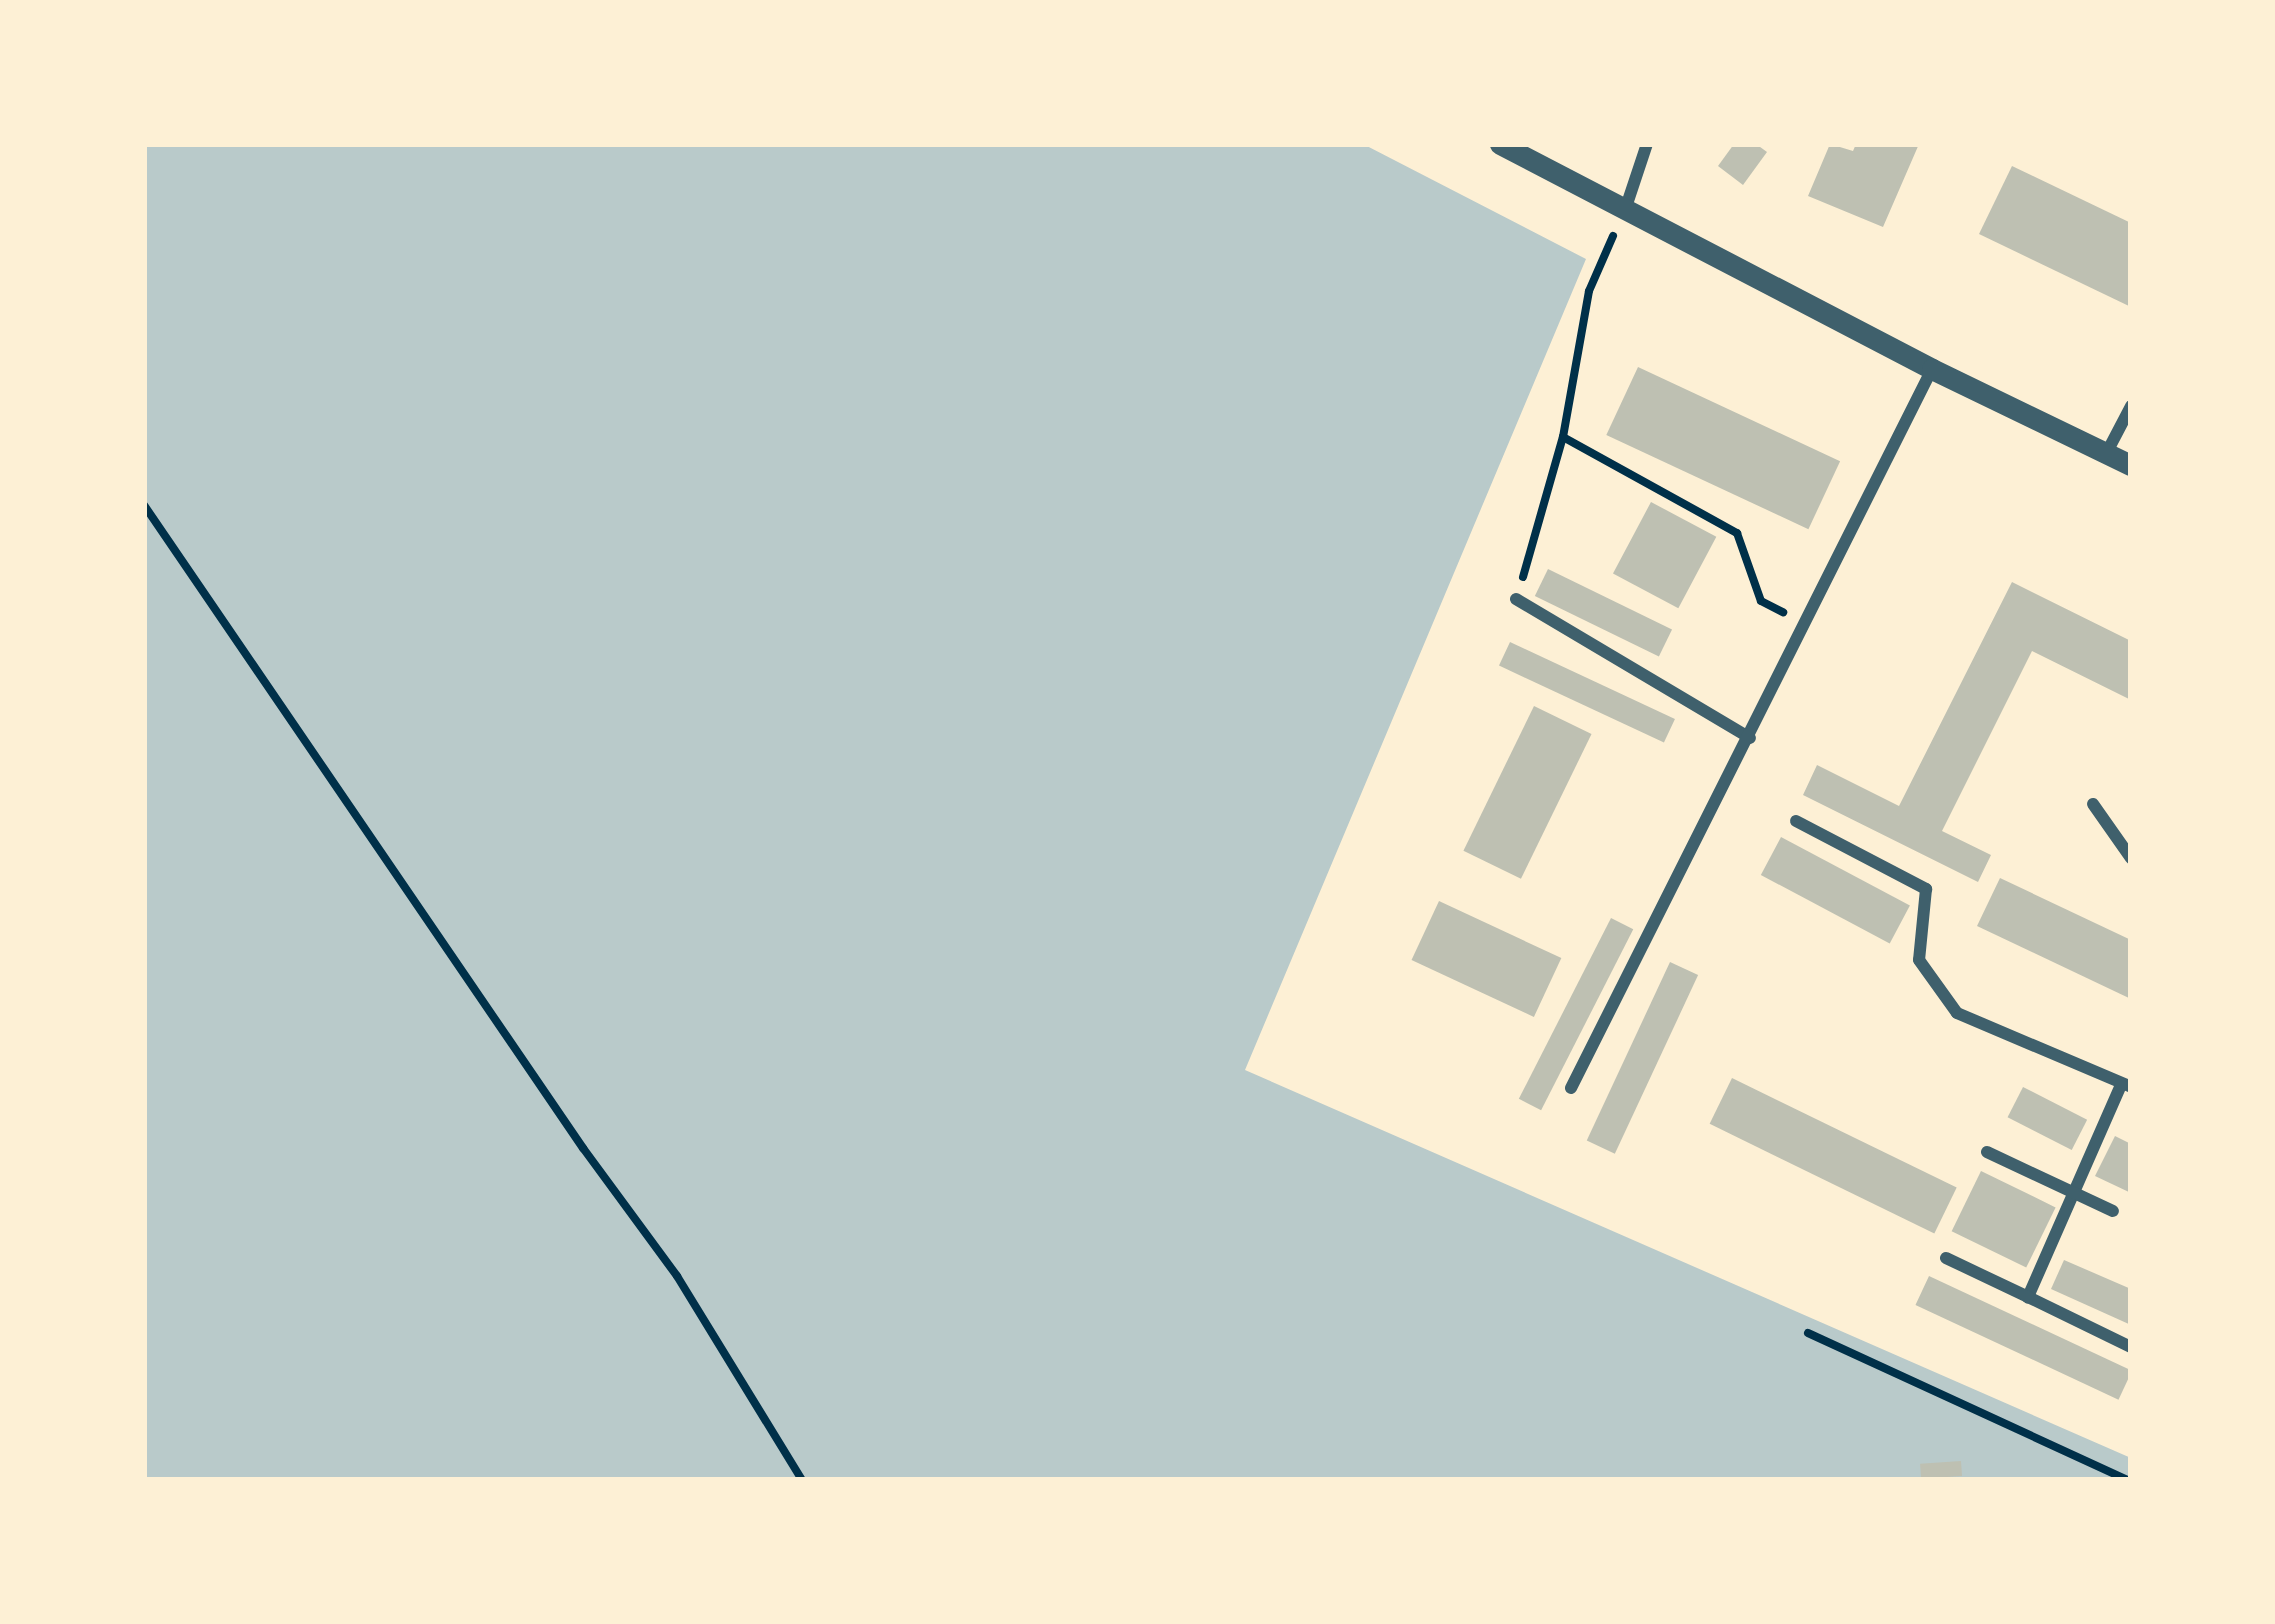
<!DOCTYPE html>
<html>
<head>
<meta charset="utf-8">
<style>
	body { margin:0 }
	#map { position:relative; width:2275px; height:1624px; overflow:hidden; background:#fdf0d5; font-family:Roboto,sans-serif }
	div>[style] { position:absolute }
	.green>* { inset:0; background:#b9caca }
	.building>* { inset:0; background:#bec0b2; transform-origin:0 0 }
	.path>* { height:8px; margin:-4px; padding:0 4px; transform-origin:4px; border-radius:4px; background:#003049 }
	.minor>* { height:12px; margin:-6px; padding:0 6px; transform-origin:6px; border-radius:6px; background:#3f606c }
	.tertiary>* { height:21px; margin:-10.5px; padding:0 10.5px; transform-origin:10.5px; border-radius:10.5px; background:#3f606c }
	span { translate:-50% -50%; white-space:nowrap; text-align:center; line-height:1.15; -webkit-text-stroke:9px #fdf0d5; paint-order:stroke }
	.frame { position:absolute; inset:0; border:147px solid #fdf0d5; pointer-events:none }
</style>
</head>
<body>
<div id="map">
	<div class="green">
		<div style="clip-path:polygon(144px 144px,1363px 144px,1586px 259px,1245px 1070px,2131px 1458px,2131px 1480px,144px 1480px)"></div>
	</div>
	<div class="building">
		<div style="clip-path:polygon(1734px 144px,1756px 144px,1767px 152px,1743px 185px,1718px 166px)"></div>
		<div style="clip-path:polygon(1830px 144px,1853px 151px,1856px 144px,1919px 144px,1883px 227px,1808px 196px)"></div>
		<div style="clip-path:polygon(2012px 166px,2131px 223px,2131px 307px,1979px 234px)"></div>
		<div style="left:1638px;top:367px;width:223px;height:75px;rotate:25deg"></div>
		<div style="left:1651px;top:502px;width:74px;height:81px;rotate:28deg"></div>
		<div style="left:1548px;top:569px;width:138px;height:30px;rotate:26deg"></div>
		<div style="clip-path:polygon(2012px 582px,2131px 641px,2131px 700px,2032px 651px,1942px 831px,1991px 855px,1978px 882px,1803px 795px,1817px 765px,1899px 806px)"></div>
		<div style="left:1510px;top:642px;width:182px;height:26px;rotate:25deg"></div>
		<div style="left:1534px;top:706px;width:64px;height:161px;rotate:26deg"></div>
		<div style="left:1781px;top:837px;width:146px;height:43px;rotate:28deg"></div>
		<div style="clip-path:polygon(2000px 878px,2131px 940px,2131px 999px,1977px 926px)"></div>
		<div style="left:1439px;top:901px;width:135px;height:65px;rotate:25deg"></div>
		<div style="left:1611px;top:918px;width:25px;height:203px;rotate:27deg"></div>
		<div style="left:1670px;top:962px;width:31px;height:197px;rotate:25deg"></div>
		<div style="left:1732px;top:1078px;width:250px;height:51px;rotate:26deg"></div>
		<div style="left:2023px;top:1087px;width:72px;height:34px;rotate:27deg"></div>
		<div style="clip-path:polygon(2115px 1136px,2131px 1144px,2131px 1193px,2095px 1176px)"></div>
		<div style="left:1981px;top:1171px;width:83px;height:67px;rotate:26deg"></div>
		<div style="clip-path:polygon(2064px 1260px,2131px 1289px,2131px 1325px,2051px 1289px)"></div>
		<div style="left:1929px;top:1276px;width:224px;height:32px;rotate:25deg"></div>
		<div style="left:1961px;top:1461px;width:15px;height:41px;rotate:86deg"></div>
	</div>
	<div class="path">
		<div style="left:1563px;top:437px;width:148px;rotate:-79.9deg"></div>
		<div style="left:1589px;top:291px;width:60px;rotate:-66.4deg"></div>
		<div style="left:144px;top:505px;width:779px;rotate:55.68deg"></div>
		<div style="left:583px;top:1148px;width:159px;rotate:53.7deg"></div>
		<div style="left:677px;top:1276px;width:239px;rotate:58.5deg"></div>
		<div style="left:1523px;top:577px;width:146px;rotate:-74.1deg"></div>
		<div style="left:1563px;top:437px;width:199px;rotate:28.9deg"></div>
		<div style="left:1737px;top:533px;width:72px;rotate:70.6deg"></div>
		<div style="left:1761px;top:601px;width:25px;rotate:27deg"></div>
		<div style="left:1808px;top:1333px;width:352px;rotate:24.7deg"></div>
	</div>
	<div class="minor">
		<div style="left:1626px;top:207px;width:66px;rotate:-71.6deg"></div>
		<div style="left:2107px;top:452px;width:52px;rotate:-62.4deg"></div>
		<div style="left:1516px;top:599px;width:272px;rotate:30.7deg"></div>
		<div style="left:2093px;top:804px;width:66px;rotate:54.9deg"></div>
		<div style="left:1796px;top:821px;width:147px;rotate:27.6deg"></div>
		<div style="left:1926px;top:889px;width:71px;rotate:95.6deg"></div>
		<div style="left:1919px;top:960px;width:65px;rotate:54.4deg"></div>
		<div style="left:1957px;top:1013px;width:189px;rotate:23deg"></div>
		<div style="left:2121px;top:1085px;width:232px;rotate:113.7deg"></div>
		<div style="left:2028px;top:1297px;width:114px;rotate:25.9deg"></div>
		<div style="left:1571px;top:1088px;width:805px;rotate:-63.34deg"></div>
		<div style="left:1987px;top:1152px;width:139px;rotate:25.1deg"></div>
		<div style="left:1946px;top:1258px;width:91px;rotate:25.4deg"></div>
	</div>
	<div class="tertiary">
		<div style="left:1500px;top:144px;width:487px;rotate:27.5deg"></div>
		<div style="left:1932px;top:369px;width:221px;rotate:25.8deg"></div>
	</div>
	<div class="frame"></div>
</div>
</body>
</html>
